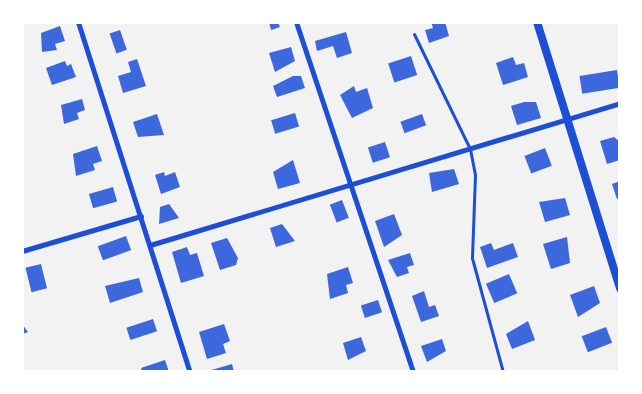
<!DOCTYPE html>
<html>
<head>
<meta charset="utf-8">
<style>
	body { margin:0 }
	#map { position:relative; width:642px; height:394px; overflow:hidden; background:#f2f2f2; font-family:"Noto Sans",sans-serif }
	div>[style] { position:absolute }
	.building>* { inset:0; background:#3d67dc; transform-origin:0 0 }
	.service>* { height:3px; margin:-1.5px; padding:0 1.5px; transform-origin:1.5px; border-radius:1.5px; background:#1d4ed8 }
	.minor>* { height:5px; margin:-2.5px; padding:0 2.5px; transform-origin:2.5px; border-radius:2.5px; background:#1d4ed8 }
	.secondary>* { height:8px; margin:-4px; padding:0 4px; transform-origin:4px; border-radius:4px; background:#1d4ed8 }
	span { translate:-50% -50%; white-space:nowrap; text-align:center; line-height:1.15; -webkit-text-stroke:5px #fff; paint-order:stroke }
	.frame { position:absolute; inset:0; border:24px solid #fff; pointer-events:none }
</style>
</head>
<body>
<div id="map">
	<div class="building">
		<div style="clip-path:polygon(269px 22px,278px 22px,280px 27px,271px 30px)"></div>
		<div style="clip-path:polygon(431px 22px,445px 22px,449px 36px,429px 43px,425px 30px,433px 28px)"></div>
		<div style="clip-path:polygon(60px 26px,65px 41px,55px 44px,57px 50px,42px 52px,41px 33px)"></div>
		<div style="left:120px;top:30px;width:21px;height:11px;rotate:71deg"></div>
		<div style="clip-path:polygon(346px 32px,352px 53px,337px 58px,333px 46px,317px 51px,315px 41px)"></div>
		<div style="clip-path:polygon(291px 47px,295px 61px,275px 72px,269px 53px)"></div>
		<div style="left:411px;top:56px;width:20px;height:24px;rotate:72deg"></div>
		<div style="clip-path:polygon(513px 57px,516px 65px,524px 63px,528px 77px,503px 85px,496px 63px)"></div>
		<div style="clip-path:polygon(137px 59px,146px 86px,123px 93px,118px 76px,131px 72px,128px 62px)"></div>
		<div style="clip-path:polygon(65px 61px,67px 66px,71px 64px,76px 77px,52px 85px,46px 68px)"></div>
		<div style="left:617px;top:70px;width:18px;height:38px;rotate:81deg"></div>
		<div style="clip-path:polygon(293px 76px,301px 76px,305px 88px,277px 97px,273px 86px)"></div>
		<div style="clip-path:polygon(354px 86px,356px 92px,367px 88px,373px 108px,352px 118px,340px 95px)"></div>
		<div style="clip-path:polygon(82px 99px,85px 110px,77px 113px,79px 119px,64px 124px,61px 105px)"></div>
		<div style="clip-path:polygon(524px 102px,536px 102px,541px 118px,517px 125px,511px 106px)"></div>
		<div style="left:295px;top:113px;width:14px;height:25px;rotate:73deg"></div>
		<div style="clip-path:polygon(157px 114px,164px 135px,138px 137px,133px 122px)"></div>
		<div style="left:422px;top:114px;width:12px;height:23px;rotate:70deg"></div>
		<div style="clip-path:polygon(614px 137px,620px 142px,620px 160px,607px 164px,600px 141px)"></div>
		<div style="left:385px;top:142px;width:16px;height:18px;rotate:72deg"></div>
		<div style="clip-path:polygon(97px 146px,102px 161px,93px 164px,95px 170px,76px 176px,73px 154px)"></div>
		<div style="left:545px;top:148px;width:19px;height:22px;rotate:69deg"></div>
		<div style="clip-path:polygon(293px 160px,300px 183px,278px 189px,273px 172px)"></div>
		<div style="clip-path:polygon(454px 169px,459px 184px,432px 192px,429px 173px)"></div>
		<div style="clip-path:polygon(164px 172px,165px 176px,175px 172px,180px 187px,161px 194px,155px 175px)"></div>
		<div style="clip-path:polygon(620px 181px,620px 198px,617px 199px,612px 184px)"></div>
		<div style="left:113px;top:187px;width:15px;height:25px;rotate:74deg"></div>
		<div style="clip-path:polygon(565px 198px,570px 215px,545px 222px,539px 202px)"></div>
		<div style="left:342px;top:200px;width:19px;height:13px;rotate:69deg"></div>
		<div style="clip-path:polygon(169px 204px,179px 218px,159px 224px,160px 207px)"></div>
		<div style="clip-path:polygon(394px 214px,402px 235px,384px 247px,375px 221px)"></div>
		<div style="clip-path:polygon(282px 224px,295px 241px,276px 247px,270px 228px)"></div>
		<div style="left:126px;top:236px;width:15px;height:30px;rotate:70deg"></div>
		<div style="clip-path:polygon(567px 237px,570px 263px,551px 269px,543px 244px)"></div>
		<div style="clip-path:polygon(227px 238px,238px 258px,236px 265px,220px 270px,211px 243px)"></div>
		<div style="clip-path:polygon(491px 243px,494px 250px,513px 243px,518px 257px,487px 268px,480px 247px)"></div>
		<div style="clip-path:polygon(187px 247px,190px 255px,197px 253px,204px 276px,181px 283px,172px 252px)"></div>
		<div style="clip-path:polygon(410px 253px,414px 265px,407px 267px,409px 273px,397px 277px,388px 260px)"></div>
		<div style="left:41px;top:264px;width:25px;height:16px;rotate:76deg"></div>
		<div style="clip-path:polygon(348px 267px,353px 283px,346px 285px,348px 293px,330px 299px,327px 274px)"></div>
		<div style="left:509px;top:274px;width:21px;height:25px;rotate:67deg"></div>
		<div style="clip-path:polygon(139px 278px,143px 292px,110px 303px,105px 286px)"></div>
		<div style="clip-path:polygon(594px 286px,600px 303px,578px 317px,570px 295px)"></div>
		<div style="clip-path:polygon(424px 291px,429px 307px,435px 305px,439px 316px,421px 322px,412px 296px)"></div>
		<div style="left:378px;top:300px;width:13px;height:18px;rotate:72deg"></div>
		<div style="left:153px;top:319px;width:13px;height:28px;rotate:72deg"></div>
		<div style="clip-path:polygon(528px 321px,535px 340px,512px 349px,506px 334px)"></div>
		<div style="clip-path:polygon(22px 324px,28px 332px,22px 334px)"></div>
		<div style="clip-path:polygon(224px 324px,230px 341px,223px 344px,226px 353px,207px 359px,199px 332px)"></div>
		<div style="left:606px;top:327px;width:17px;height:26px;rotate:69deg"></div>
		<div style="clip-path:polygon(361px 337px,366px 351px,348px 360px,343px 343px)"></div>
		<div style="clip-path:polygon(442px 339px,446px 351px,427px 362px,421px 346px)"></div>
		<div style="clip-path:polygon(165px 360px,169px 372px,142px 372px,141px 368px)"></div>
		<div style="clip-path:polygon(232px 364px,234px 372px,208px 372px,208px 371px)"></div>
	</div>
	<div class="service">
		<div style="left:414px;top:34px;width:128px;rotate:64deg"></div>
		<div style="left:470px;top:149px;width:26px;rotate:79deg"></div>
		<div style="left:475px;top:175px;width:83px;rotate:92.1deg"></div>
		<div style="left:472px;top:258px;width:118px;rotate:74.8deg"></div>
	</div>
	<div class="minor">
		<div style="left:78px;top:22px;width:367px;rotate:72.3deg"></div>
		<div style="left:296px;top:22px;width:369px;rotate:71.5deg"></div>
		<div style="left:150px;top:245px;width:491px;rotate:-16.8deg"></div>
		<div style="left:22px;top:251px;width:124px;rotate:-16.4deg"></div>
	</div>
	<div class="secondary">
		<div style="left:537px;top:22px;width:279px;rotate:72.7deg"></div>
	</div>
	<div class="frame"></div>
</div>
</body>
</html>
